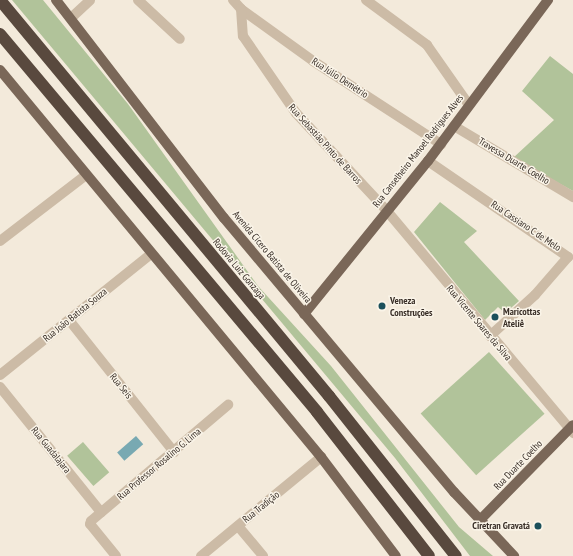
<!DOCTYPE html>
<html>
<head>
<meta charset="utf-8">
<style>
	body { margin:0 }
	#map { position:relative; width:573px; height:556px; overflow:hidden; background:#f3eadb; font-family:"PT Sans Narrow",sans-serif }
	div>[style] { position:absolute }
	.green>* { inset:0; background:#b1c39a; transform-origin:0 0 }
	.water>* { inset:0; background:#78a9b2; transform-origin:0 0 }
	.minor>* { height:10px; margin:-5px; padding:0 5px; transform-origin:5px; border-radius:5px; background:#ccbba6 }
	.major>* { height:10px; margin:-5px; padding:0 5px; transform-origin:5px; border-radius:5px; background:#7a6758 }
	.highway>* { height:12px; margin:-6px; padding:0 6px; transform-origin:6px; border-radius:6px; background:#59493e }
	.dots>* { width:11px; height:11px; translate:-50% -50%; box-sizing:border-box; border:2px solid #faf4e8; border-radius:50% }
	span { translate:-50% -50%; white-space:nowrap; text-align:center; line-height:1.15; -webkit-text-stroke:3px #faf4e8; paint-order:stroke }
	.street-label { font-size:10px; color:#382e27 }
	.poi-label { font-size:10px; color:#382e27; font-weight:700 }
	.left { translate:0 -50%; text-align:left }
	.right { translate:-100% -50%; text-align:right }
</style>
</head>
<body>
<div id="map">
	<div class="green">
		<div style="clip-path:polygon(12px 0,43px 0,128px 104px,258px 286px,331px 366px,459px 527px,493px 556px,470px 556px,395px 458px)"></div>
		<div style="clip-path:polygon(550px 56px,573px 74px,573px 191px,513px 158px,554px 120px,522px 91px)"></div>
		<div style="clip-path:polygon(440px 202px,477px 231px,464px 242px,519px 301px,505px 313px,498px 307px,485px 320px,414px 232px)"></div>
		<div style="left:489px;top:352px;width:83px;height:92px;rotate:48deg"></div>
		<div style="left:83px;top:442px;width:40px;height:21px;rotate:49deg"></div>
	</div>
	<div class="water">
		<div style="left:136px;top:436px;width:11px;height:25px;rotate:49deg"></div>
	</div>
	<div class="minor">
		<div style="left:138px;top:0;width:57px;rotate:42.9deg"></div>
		<div style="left:233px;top:0;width:12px;rotate:48deg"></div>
		<div style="left:241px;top:9px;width:89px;rotate:35.8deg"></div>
		<div style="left:313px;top:61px;width:153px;rotate:33deg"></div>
		<div style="left:366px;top:0;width:76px;rotate:36.4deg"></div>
		<div style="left:427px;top:45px;width:73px;rotate:55deg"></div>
		<div style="left:241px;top:9px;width:27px;rotate:86deg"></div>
		<div style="left:243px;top:36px;width:93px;rotate:55.5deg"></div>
		<div style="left:296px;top:113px;width:134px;rotate:47.1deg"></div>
		<div style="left:387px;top:211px;width:290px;rotate:50deg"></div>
		<div style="left:71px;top:18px;width:26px;rotate:-43deg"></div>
		<div style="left:454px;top:126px;width:139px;rotate:30.8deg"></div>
		<div style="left:428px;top:161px;width:170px;rotate:34.4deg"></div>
		<div style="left:568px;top:257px;width:50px;rotate:131deg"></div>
		<div style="left:535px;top:295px;width:61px;rotate:137.7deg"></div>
		<div style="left:0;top:241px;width:108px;rotate:-37.5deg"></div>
		<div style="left:69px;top:320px;width:169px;rotate:51.5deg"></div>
		<div style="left:0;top:375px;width:192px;rotate:-38.7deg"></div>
		<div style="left:0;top:387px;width:161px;rotate:51.1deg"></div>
		<div style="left:238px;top:526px;width:39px;rotate:50deg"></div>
		<div style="left:116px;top:556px;width:41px;rotate:-129.1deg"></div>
		<div style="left:90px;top:524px;width:3px;rotate:-72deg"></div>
		<div style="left:91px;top:521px;width:180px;rotate:-40.3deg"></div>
		<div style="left:201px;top:556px;width:156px;rotate:-39.5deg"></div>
	</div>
	<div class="major">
		<div style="left:56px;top:0;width:275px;rotate:52.4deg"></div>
		<div style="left:224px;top:218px;width:358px;rotate:50deg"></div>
		<div style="left:454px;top:492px;width:88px;rotate:46.8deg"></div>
		<div style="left:0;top:70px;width:503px;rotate:50.33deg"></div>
		<div style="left:321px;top:457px;width:124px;rotate:52.9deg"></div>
		<div style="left:304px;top:314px;width:197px;rotate:-51deg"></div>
		<div style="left:428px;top:161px;width:201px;rotate:-53.3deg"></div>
		<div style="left:479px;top:521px;width:134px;rotate:-45.6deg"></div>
	</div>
	<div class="highway">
		<div style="left:0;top:0;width:515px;rotate:50.28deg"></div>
		<div style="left:329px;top:396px;width:204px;rotate:51.6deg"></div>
		<div style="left:0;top:34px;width:493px;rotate:50deg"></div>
		<div style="left:317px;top:412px;width:182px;rotate:52.1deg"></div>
	</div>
	<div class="dots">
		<div style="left:382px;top:306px;background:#1b505b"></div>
		<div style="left:495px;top:317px;background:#1b505b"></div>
		<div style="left:538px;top:526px;background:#1b505b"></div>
	</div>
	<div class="street-label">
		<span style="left:340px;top:78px;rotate:33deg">Rua Júlio Demétrio</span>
		<span style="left:325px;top:144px;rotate:48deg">Rua Sebastião Pinto de Barros</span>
		<span style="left:418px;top:151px;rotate:-52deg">Rua Canselheiro Manoel Rodrigues Alves</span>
		<span style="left:514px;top:161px;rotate:31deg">Travessa Duarte Coelho</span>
		<span style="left:526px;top:226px;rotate:34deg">Rua Cassiano C de Melo</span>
		<span style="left:272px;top:257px;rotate:50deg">Avenida Cicero Batista de Oliveira</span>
		<span style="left:239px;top:269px;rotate:50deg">Rodovia Luiz Gonzaga</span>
		<span style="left:75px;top:315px;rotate:-39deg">Rua João Batista Souza</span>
		<span style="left:479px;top:323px;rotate:50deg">Rua Vicente Soares da Silva</span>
		<span style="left:121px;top:386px;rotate:51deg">Rua Seis</span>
		<span style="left:51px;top:450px;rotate:51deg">Rua Guadalajara</span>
		<span style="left:159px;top:464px;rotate:-40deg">Rua Professor Rosalino G. Lima</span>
		<span style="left:518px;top:465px;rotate:-46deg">Rua Duarte Coelho</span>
		<span style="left:261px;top:507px;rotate:-39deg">Rua Tradição</span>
	</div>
	<div class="poi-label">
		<span class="left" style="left:390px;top:306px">Veneza<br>Construções</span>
		<span class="left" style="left:503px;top:317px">Maricottas<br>Ateliê</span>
		<span class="right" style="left:530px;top:526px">Ciretran Gravatá</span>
	</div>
</div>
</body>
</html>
